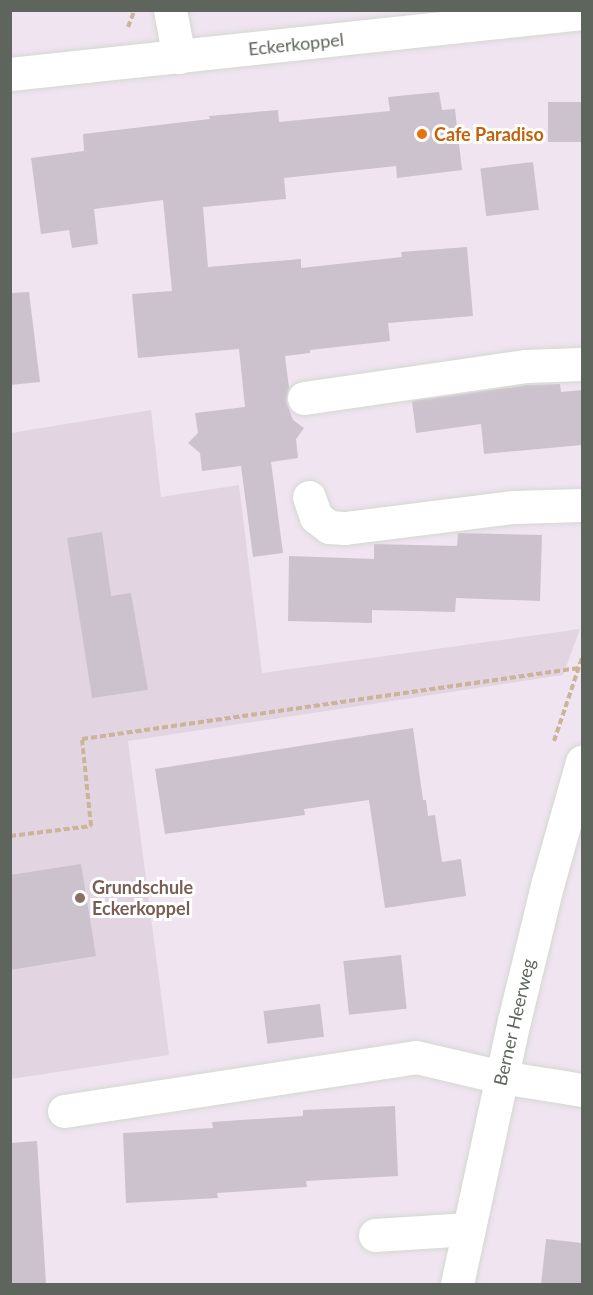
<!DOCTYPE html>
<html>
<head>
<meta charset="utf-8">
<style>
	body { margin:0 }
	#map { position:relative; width:593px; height:1295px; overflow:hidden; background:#efe4ef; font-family:Lato,sans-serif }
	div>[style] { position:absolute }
	.education>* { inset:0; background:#e2d5e1 }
	.building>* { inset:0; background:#ccc2cd; transform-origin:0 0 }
	.path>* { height:4px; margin-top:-2px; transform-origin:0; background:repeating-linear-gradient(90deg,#cab49a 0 6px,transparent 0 9px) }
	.roads { filter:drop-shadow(0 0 2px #d2d8d2) drop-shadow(0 0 2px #d2d8d2) }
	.minor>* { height:33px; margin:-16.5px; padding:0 16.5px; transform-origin:16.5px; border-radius:16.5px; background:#fff }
	.dots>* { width:16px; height:16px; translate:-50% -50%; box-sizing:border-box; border:3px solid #fff; border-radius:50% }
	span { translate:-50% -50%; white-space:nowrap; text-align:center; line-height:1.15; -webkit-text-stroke:6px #fff; paint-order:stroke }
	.street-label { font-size:18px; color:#5e655c }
	.food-label { font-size:18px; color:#c56008; font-weight:700 }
	.left { translate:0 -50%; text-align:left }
	.education-label { font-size:18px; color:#785e54; font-weight:700 }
	.frame { position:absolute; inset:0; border:12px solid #5e655c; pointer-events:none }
</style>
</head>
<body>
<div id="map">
	<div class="education">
		<div style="clip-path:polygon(151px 410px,161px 497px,239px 485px,262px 673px,580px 629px,563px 675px,128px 741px,169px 1055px,11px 1079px,11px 433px)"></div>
	</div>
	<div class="building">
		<div style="clip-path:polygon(439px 92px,442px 110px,455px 109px,462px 170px,397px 178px,396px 166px,284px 178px,286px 199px,203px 207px,208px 267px,301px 259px,301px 268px,402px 257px,401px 252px,467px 247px,473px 316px,388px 323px,390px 341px,310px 350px,310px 353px,285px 356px,289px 388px,286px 401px,293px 420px,304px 428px,296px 439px,298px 458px,271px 462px,283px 553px,253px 557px,241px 466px,202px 471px,200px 453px,188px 443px,198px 433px,195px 413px,245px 407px,239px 349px,138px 358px,132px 294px,172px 291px,163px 200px,94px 209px,98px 244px,72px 248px,69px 230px,41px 234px,31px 158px,84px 151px,83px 134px,210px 119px,209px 116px,278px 110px,279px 122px,390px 111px,388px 97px)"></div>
		<div style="left:582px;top:102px;width:40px;height:34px;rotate:90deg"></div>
		<div style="left:533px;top:162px;width:48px;height:53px;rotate:83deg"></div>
		<div style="clip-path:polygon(29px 292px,40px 382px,10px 385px,10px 293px)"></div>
		<div style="clip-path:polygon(560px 384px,561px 392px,582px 390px,582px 445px,484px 454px,481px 424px,416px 433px,412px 401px,527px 385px)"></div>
		<div style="clip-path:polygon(102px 532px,111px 596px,131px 593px,148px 690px,92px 698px,67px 538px)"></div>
		<div style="clip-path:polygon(458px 533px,542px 535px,540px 601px,456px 598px,455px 612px,372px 610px,372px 623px,288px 621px,289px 556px,374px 559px,374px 544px,457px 546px)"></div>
		<div style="clip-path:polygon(413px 728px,423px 800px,426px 800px,428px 816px,435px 815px,442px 862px,461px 859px,466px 896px,385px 908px,369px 800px,304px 809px,305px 815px,165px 834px,155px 769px)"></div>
		<div style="clip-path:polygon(81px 864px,96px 956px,10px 970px,10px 875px)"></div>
		<div style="left:401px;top:955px;width:54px;height:58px;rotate:84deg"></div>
		<div style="left:320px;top:1004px;width:33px;height:57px;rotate:83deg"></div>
		<div style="clip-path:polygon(395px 1106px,398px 1176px,306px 1181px,307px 1187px,217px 1193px,218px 1198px,126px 1203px,123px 1133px,213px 1128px,212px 1122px,303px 1116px,303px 1110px)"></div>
		<div style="clip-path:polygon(37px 1141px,46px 1284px,10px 1284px,10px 1143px)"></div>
		<div style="clip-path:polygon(546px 1239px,582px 1243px,582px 1284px,541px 1284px)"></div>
	</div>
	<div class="path">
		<div style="left:128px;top:27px;width:17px;rotate:-69deg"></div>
		<div style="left:554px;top:741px;width:88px;rotate:-71.4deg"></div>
		<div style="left:10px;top:836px;width:82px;rotate:-7deg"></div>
		<div style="left:91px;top:826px;width:87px;rotate:-95.9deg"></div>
		<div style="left:82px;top:739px;width:502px;rotate:-8.13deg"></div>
	</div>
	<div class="roads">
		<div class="minor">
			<div style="left:170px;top:10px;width:48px;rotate:79.2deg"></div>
			<div style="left:10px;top:74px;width:575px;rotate:-6.09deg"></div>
			<div style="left:304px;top:398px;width:223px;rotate:-8.2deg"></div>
			<div style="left:525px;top:366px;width:57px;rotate:-2deg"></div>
			<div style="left:309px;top:497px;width:21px;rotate:71deg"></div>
			<div style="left:316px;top:517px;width:16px;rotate:38deg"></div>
			<div style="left:329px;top:527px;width:16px;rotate:4deg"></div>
			<div style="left:345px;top:528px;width:170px;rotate:-7.1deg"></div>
			<div style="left:514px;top:507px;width:68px;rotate:-1.7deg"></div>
			<div style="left:64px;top:1111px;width:356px;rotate:-8.7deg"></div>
			<div style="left:416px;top:1057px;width:87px;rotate:13.2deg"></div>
			<div style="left:501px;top:1077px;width:82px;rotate:9.1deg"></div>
			<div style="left:375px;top:1235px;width:93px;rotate:-3.7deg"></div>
			<div style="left:457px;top:1284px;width:269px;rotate:-77.8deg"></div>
			<div style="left:514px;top:1021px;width:143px;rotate:-76.3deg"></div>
			<div style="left:548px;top:882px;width:125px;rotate:-74.2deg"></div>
		</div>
	</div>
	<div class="dots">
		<div style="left:422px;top:134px;background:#e8710a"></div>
		<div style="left:80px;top:898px;background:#8d6e63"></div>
	</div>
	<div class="street-label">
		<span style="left:296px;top:44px;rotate:-6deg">Eckerkoppel</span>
		<span style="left:514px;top:1022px;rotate:-77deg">Berner Heerweg</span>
	</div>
	<div class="food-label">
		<span class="left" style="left:434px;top:134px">Cafe Paradiso</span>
	</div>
	<div class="education-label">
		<span class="left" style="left:92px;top:898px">Grundschule<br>Eckerkoppel</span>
	</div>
	<div class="frame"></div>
</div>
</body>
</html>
